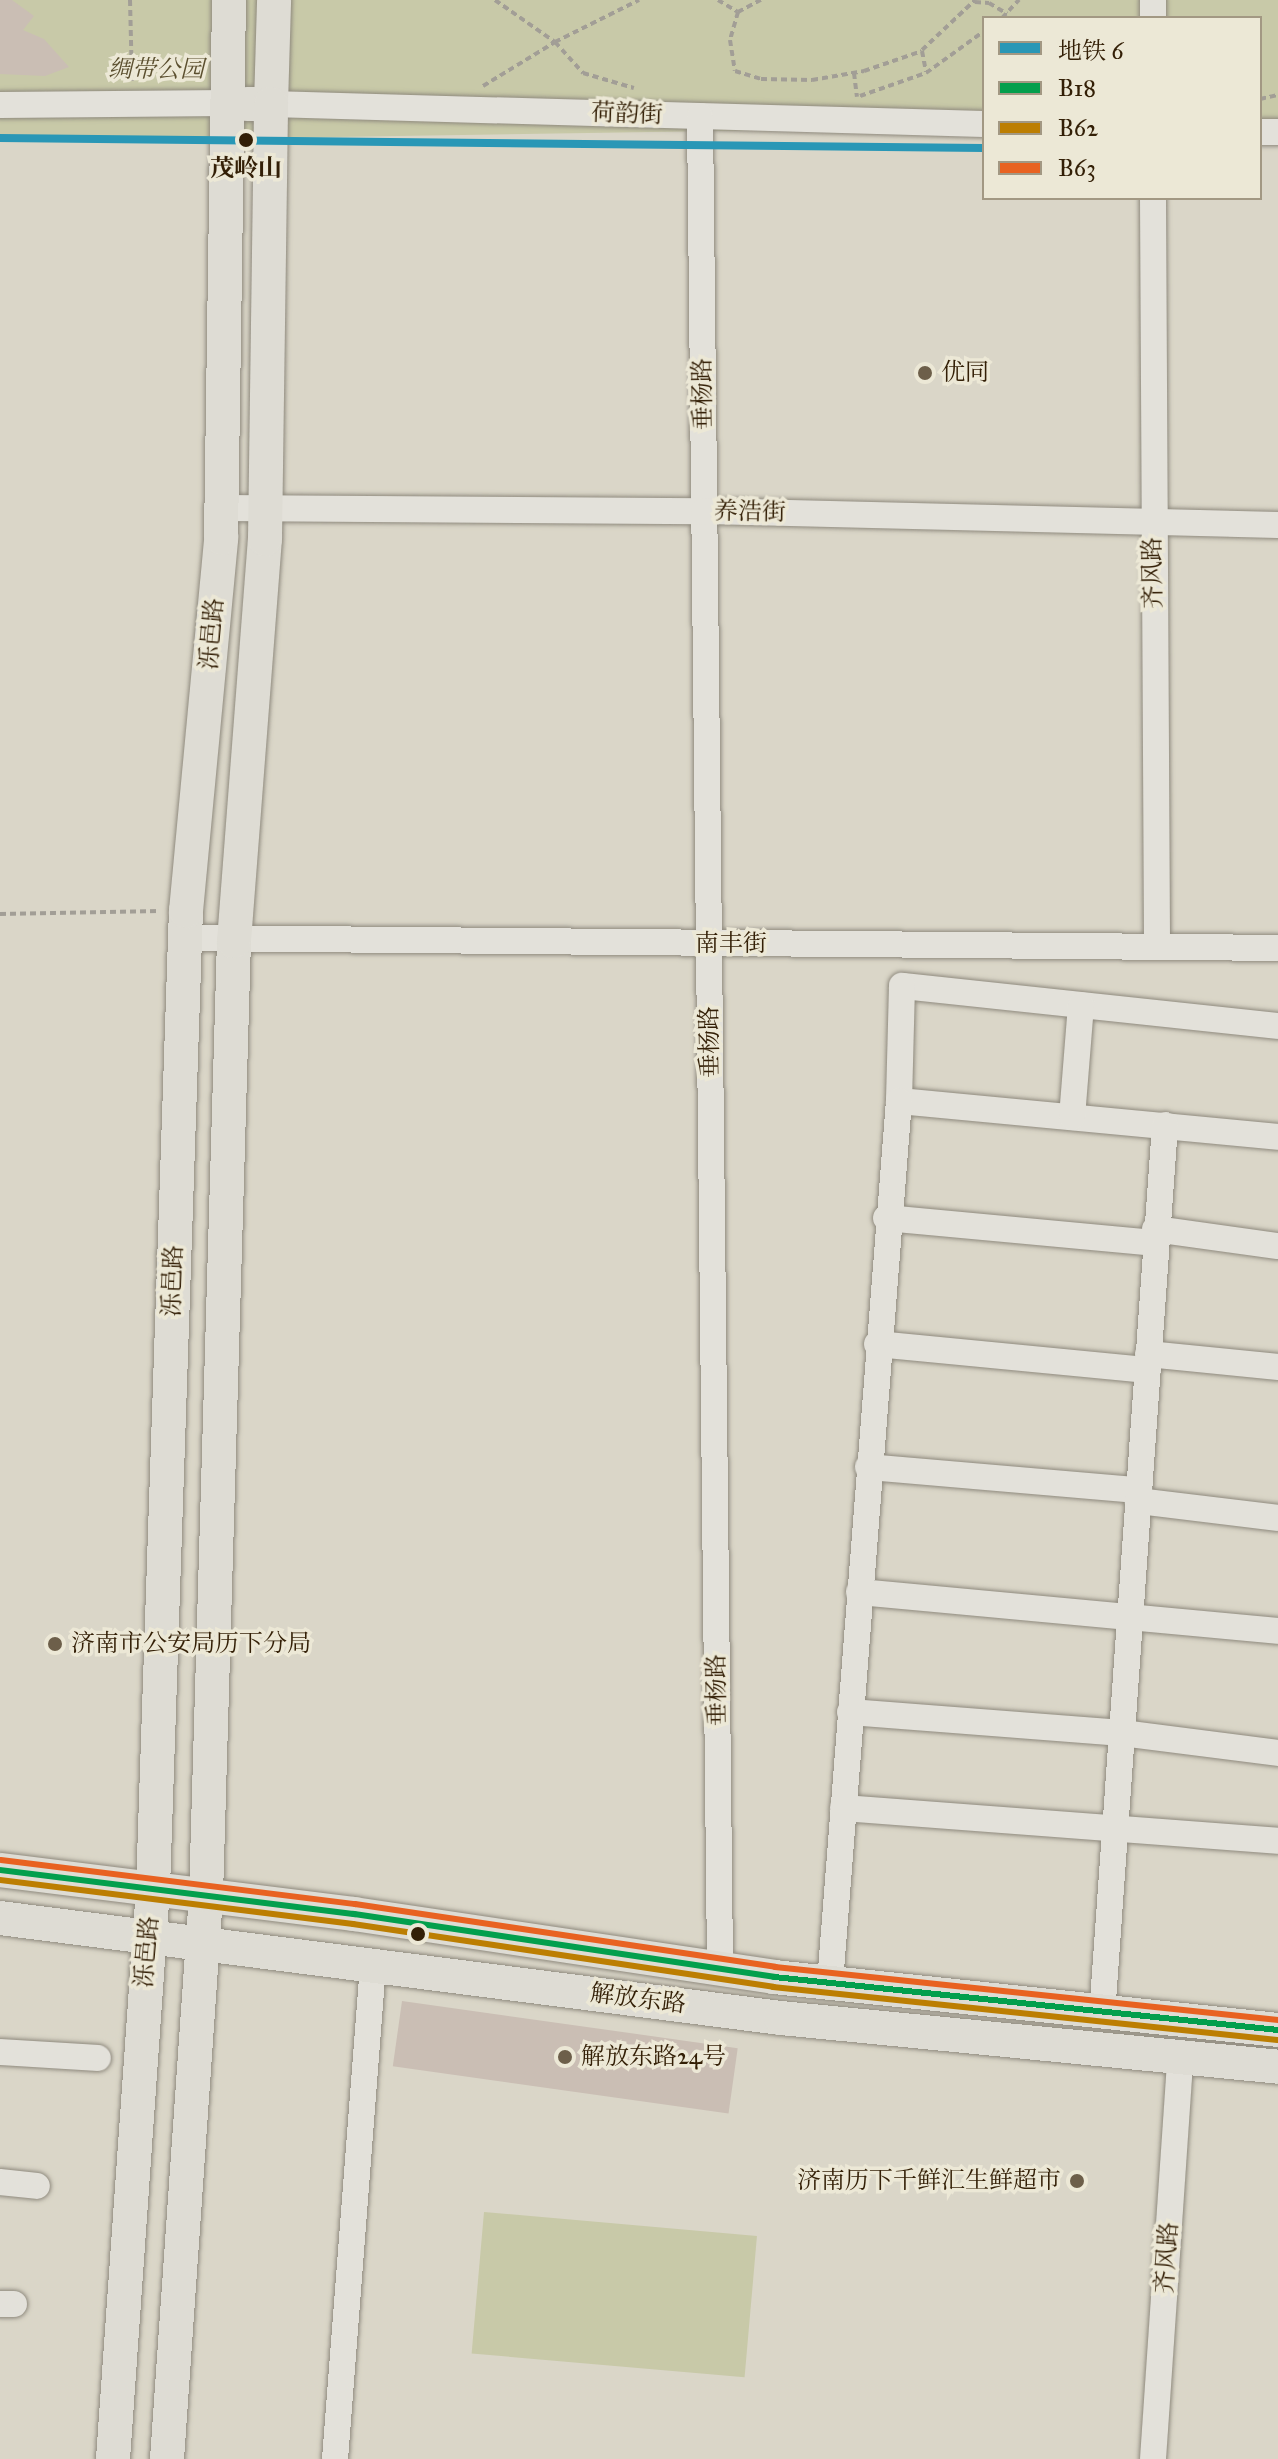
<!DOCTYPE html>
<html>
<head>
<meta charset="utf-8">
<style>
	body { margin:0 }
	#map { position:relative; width:1278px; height:2459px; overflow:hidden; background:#dad6c8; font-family:"IM FELL Great Primer","Noto Serif SC",serif }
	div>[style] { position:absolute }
	.green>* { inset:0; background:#c8c9a8; transform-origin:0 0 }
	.building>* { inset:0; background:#cabeb4; transform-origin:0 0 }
	.path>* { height:4px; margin-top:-2px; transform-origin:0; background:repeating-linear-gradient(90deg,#a29e96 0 6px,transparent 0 10px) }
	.roads { filter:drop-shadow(0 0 2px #8f8a7e) drop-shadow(0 0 2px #8f8a7e) }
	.minor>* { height:26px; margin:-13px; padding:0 13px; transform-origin:13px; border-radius:13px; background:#e3e1da }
	.major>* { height:34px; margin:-17px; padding:0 17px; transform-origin:17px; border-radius:17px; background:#dedcd4 }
	.bus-1>* { height:6px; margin:-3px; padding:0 3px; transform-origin:3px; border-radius:3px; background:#039f4d }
	.bus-2>* { height:6px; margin:-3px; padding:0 3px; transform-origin:3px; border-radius:3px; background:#bc7e02 }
	.bus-3>* { height:6px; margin:-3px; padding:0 3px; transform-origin:3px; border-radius:3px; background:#e86221 }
	.metro-1>* { height:8px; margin:-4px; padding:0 4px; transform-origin:4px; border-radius:4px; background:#2997b6 }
	.dots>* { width:22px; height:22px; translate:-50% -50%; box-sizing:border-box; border:4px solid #ece8d6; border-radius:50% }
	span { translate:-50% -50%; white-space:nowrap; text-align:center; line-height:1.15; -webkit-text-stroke:7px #ece8d6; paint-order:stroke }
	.park-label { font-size:24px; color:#5b4f2f; font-style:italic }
	.street-label { font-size:24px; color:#331f06 }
	.stop-label { font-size:24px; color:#331f06; font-weight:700 }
	.poi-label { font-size:24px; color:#331f06 }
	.left { translate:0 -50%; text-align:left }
	.right { translate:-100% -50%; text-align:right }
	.legend { position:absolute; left:982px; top:16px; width:280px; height:184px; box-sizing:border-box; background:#ece8d6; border:2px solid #a29883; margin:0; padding:10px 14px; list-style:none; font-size:24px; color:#331f06 }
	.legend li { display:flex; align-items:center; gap:16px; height:40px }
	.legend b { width:40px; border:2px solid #a29883 }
</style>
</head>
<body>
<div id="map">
	<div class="green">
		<div style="clip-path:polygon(0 0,1278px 0,1278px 123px,1260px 123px,1260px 18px,984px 18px,984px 127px,0 142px)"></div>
		<div style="left:484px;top:2212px;width:274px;height:142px;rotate:5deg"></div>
	</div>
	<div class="building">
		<div style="clip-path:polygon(0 0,12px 0,34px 16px,23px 30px,44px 39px,69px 67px,45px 76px,0 74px)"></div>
		<div style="left:402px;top:2001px;width:339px;height:66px;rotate:8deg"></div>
	</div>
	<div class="path">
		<div style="left:130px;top:0;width:81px;rotate:88.6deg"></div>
		<div style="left:495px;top:0;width:73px;rotate:35deg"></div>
		<div style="left:555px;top:42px;width:94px;rotate:-26.6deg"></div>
		<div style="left:718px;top:0;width:23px;rotate:31deg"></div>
		<div style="left:738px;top:12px;width:29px;rotate:106deg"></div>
		<div style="left:730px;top:40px;width:31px;rotate:81deg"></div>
		<div style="left:735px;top:71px;width:27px;rotate:17deg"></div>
		<div style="left:761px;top:79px;width:51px;rotate:1.1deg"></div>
		<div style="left:812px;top:80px;width:53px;rotate:-9.8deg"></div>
		<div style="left:864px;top:71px;width:61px;rotate:-19deg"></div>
		<div style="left:922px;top:51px;width:21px;rotate:79deg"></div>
		<div style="left:975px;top:2px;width:14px;rotate:4deg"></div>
		<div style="left:989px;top:3px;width:21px;rotate:31deg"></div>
		<div style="left:738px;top:12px;width:26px;rotate:-28deg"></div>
		<div style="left:1002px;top:18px;width:25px;rotate:-47deg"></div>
		<div style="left:922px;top:50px;width:73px;rotate:-43.3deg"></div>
		<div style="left:854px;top:73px;width:24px;rotate:83deg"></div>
		<div style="left:483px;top:86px;width:84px;rotate:-31.4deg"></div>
		<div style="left:555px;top:42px;width:42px;rotate:47.9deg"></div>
		<div style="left:583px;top:73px;width:53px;rotate:16.4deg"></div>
		<div style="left:860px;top:96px;width:70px;rotate:-19.2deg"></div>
		<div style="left:926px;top:73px;width:72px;rotate:-35.9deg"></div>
		<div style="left:1260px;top:99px;width:18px;rotate:-13deg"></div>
		<div style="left:0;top:914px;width:160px;rotate:-1.1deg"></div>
	</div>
	<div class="roads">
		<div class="minor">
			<div style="left:1153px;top:0;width:18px;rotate:90deg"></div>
			<div style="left:271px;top:104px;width:713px;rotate:1.61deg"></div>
			<div style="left:0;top:105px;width:227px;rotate:-0.5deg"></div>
			<div style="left:700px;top:116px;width:1853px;rotate:89.38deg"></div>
			<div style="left:1260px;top:132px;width:18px"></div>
			<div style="left:1153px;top:198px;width:749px;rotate:89.69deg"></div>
			<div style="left:222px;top:508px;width:482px;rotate:0.4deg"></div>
			<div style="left:704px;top:511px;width:574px;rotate:1.4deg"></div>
			<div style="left:185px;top:938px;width:1093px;rotate:0.52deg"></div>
			<div style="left:1278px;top:1026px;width:378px;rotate:-173.9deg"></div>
			<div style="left:902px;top:986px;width:115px;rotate:91.5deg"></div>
			<div style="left:899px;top:1101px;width:381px;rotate:5.4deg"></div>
			<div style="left:1072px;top:1117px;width:112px;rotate:-85.4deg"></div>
			<div style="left:886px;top:1218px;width:269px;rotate:5.3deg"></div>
			<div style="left:1155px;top:1229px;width:124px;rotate:7.9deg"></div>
			<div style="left:877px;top:1344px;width:272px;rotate:5.5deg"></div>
			<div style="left:1148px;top:1354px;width:131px;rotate:5.7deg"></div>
			<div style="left:868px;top:1467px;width:272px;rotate:4.9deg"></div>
			<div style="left:1138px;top:1501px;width:141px;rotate:6.9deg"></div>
			<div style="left:859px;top:1592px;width:421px;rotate:5.3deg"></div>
			<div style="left:850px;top:1712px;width:273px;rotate:4.4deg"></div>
			<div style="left:1122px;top:1733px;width:157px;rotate:7.3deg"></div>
			<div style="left:843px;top:1808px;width:436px;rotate:4.3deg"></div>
			<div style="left:830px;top:1983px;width:885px;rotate:-85.53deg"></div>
			<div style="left:1102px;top:2015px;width:892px;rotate:-85.95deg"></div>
			<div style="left:0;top:2052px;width:98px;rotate:3.5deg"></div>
			<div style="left:0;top:2182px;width:37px;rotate:6deg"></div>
			<div style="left:0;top:2304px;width:14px"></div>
			<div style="left:335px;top:2459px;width:495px;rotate:-85.6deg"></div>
			<div style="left:1153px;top:2459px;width:402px;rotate:-86.1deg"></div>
		</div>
		<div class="major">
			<div style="left:247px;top:104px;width:24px"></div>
			<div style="left:271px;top:104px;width:104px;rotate:-88.3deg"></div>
			<div style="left:0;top:1870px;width:357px;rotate:7.1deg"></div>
			<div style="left:354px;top:1914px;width:425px;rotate:8.5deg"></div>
			<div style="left:774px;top:1977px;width:507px;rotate:6deg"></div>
			<div style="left:0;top:1918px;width:787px;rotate:7.3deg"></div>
			<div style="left:781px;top:2018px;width:499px;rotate:5.6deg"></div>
			<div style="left:113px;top:2459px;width:572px;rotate:-85.99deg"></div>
			<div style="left:153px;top:1888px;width:978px;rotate:-88.07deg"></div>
			<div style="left:186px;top:911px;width:375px;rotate:-84.6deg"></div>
			<div style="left:221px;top:538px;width:538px;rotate:-89.15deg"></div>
			<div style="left:167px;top:2459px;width:565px;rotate:-86.04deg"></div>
			<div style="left:206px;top:1895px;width:954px;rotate:-88.32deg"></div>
			<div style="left:234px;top:941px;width:403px;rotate:-85.6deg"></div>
			<div style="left:265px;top:539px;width:435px;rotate:-89.2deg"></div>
		</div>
	</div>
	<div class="bus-1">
		<div style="left:0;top:1870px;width:357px;rotate:7.1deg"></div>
		<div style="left:354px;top:1914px;width:425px;rotate:8.5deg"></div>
		<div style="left:774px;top:1977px;width:507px;rotate:6deg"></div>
	</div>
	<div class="bus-2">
		<div style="left:0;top:1880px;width:356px;rotate:7.1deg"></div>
		<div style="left:353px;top:1924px;width:425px;rotate:8.5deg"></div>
		<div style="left:773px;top:1987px;width:507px;rotate:6deg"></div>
	</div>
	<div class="bus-3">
		<div style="left:1px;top:1860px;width:357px;rotate:7.1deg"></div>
		<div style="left:355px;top:1904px;width:425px;rotate:8.5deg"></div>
		<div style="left:775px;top:1967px;width:506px;rotate:6.01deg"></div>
	</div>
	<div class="metro-1">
		<div style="left:0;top:138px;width:984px;rotate:0.58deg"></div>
	</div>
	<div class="dots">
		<div style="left:246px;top:140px;background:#331f06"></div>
		<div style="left:925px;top:373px;background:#6d5f4a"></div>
		<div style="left:55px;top:1644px;background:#6d5f4a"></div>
		<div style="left:418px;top:1934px;background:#331f06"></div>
		<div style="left:565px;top:2057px;background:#6d5f4a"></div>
		<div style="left:1077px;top:2181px;background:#6d5f4a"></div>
	</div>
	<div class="park-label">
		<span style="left:156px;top:70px">绸带公园</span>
	</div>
	<div class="street-label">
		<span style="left:627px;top:114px;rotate:2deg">荷韵街</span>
		<span style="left:703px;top:394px;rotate:-91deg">垂杨路</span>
		<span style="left:750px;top:512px;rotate:1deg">养浩街</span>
		<span style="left:1153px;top:573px;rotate:-91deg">齐风路</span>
		<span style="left:212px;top:634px;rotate:-85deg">泺邑路</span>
		<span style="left:731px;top:944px">南丰街</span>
		<span style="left:710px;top:1042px;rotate:-91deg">垂杨路</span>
		<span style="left:173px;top:1281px;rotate:-88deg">泺邑路</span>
		<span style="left:717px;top:1690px;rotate:-91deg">垂杨路</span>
		<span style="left:147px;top:1952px;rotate:-85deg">泺邑路</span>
		<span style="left:638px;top:1999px;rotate:7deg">解放东路</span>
		<span style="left:1167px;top:2258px;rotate:-86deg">齐风路</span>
	</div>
	<div class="stop-label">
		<span style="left:246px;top:169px">茂岭山</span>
	</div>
	<div class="poi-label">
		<span class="left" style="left:941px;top:373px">优同</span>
		<span class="left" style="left:71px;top:1644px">济南市公安局历下分局</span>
		<span class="left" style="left:581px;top:2057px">解放东路24号</span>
		<span class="right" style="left:1061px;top:2181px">济南历下千鲜汇生鲜超市</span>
	</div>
	<ul class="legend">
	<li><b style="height:10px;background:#2997b6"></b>地铁 6</li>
	<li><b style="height:10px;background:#039f4d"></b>B18</li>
	<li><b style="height:10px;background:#bc7e02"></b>B62</li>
	<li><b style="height:10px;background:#e86221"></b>B63</li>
	</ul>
</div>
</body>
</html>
